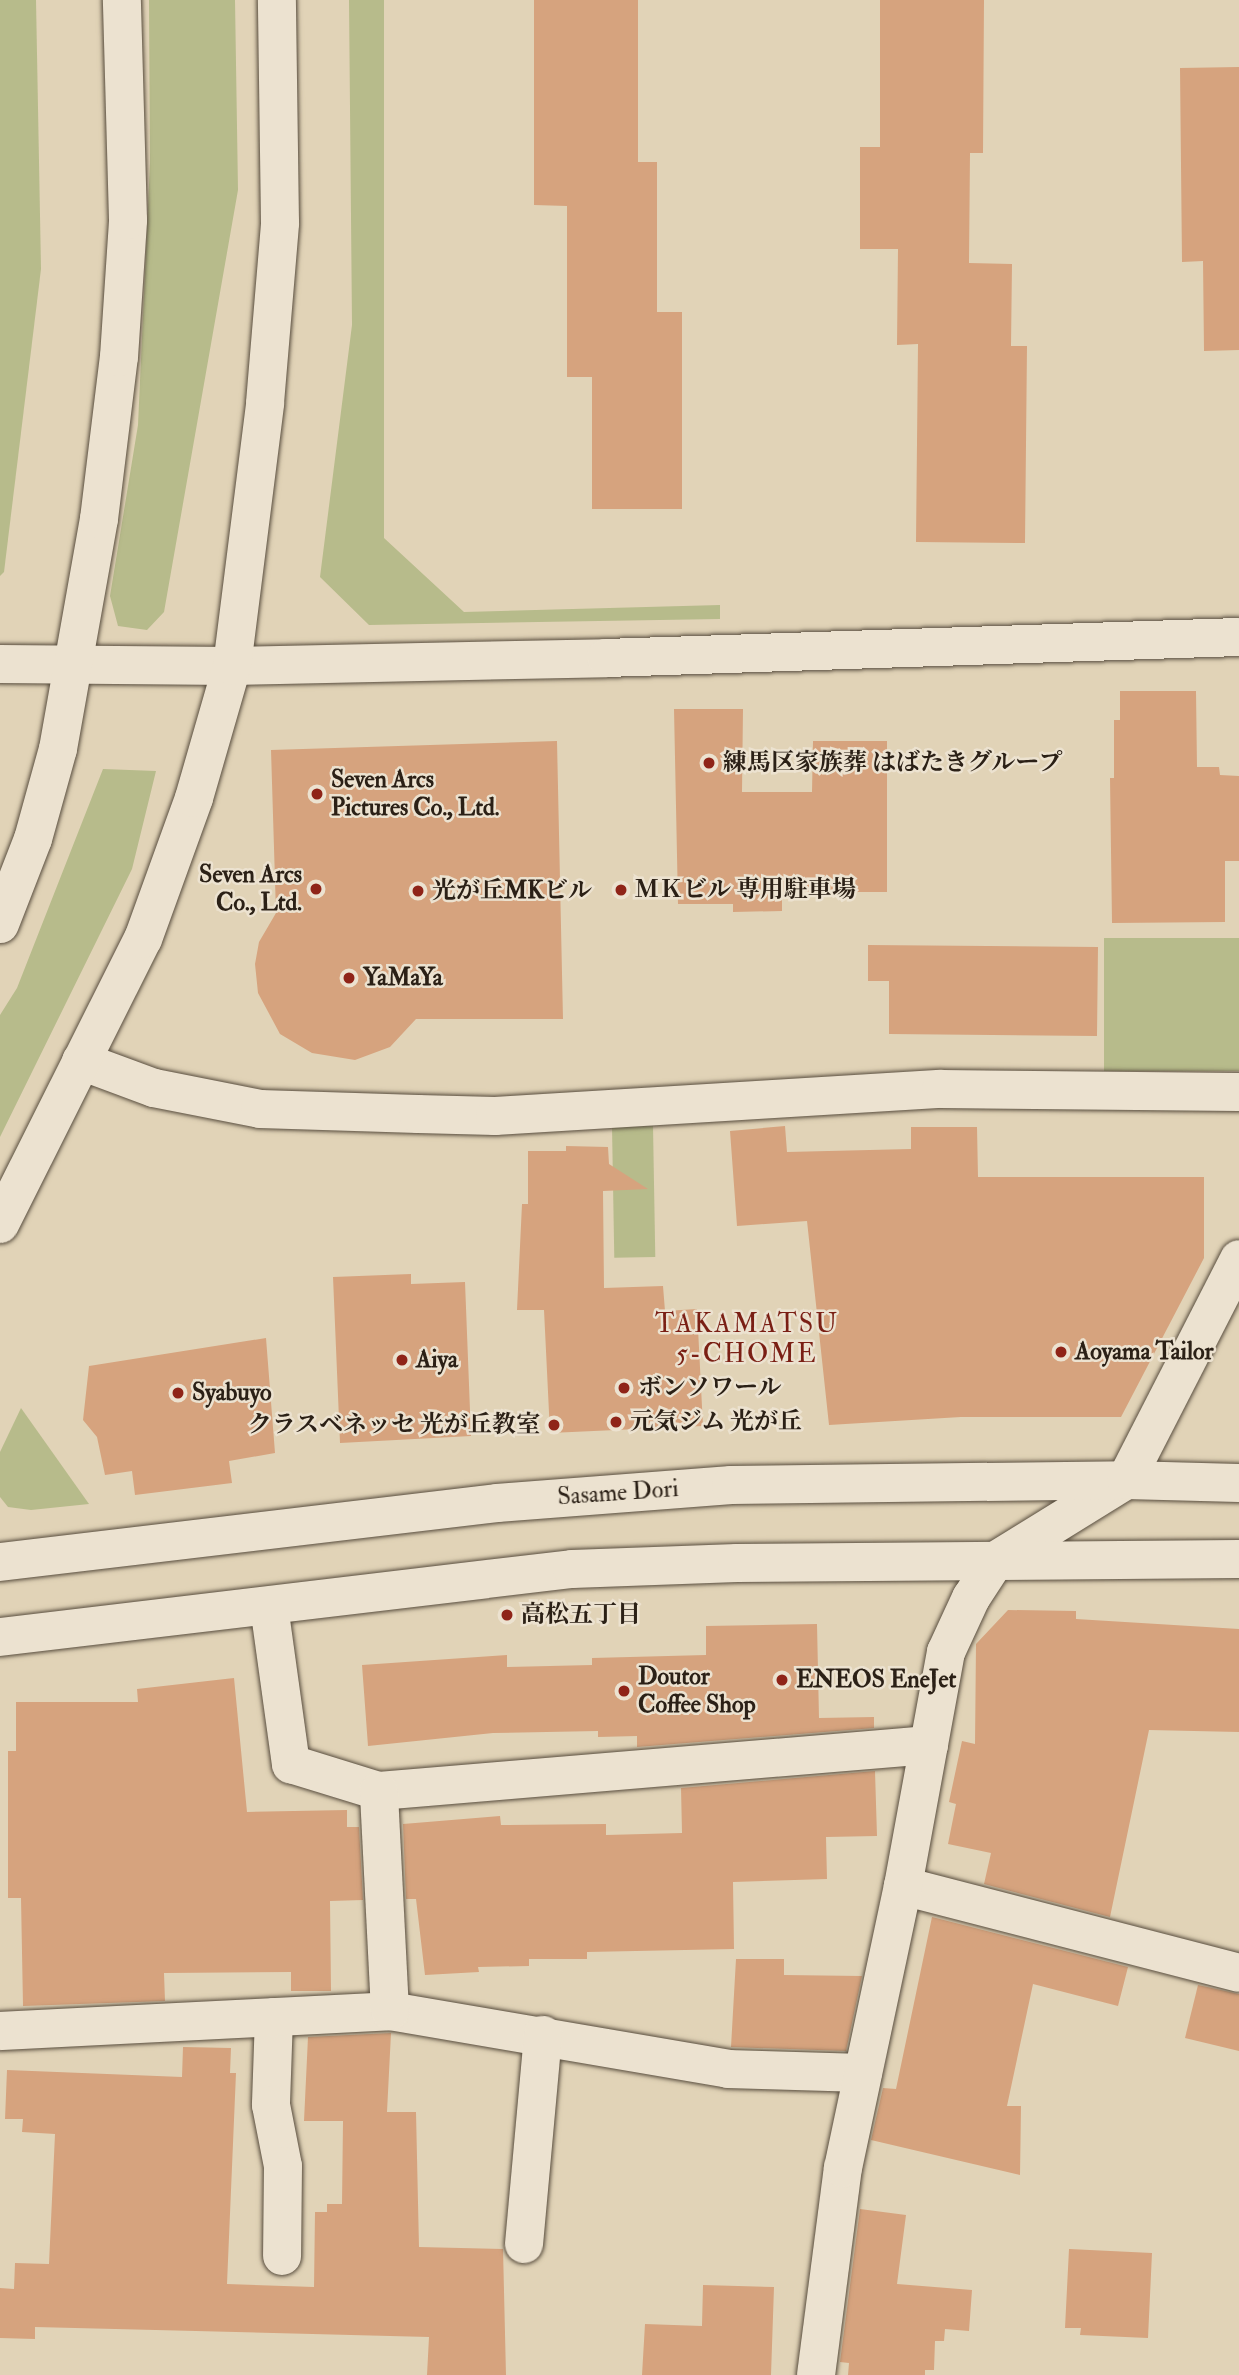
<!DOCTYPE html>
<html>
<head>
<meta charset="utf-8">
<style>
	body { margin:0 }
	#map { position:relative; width:1239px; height:2375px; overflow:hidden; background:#e1d3b7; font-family:"IM FELL Double Pica","Noto Serif JP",serif }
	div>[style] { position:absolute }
	.green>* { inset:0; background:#b7bb8b; transform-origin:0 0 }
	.building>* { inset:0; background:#d6a37e }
	.roads { filter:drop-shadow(0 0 2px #584d3e) drop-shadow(0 0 2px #584d3e) }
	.minor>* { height:38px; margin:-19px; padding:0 19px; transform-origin:19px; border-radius:19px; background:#ece2d0 }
	.tertiary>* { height:38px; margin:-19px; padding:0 19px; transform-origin:19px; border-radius:19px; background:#ece2d0 }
	.secondary>* { height:38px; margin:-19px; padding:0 19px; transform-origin:19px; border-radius:19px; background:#ece2d0 }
	.dots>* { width:19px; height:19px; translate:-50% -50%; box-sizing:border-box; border:4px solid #ece2d0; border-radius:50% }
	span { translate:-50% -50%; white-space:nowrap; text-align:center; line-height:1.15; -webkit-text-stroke:5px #ece2d0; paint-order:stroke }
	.poi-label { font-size:24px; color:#2b2016; font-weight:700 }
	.left { translate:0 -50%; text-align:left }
	.right { translate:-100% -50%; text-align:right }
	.street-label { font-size:24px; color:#2b2016 }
	.neighbourhood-label { font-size:26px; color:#7a1f14; letter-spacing:2px }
</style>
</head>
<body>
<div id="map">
	<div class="green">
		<div style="clip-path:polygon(0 0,36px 0,41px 269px,4px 572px,0 576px)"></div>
		<div style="clip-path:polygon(149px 0,235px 0,238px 190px,164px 612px,147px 630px,118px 626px,110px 596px,138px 425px,150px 163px)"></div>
		<div style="clip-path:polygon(349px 0,384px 0,384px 538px,464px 612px,720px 605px,720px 619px,369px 625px,320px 577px,352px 325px)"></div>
		<div style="clip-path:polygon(103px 769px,156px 771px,132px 869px,0 1137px,0 1015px,17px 988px)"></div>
		<div style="left:1239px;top:938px;width:133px;height:135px;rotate:90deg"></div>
		<div style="left:653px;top:1126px;width:131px;height:41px;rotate:89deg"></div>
		<div style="clip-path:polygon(21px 1408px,89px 1504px,31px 1510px,8px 1507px,0 1497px,0 1452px)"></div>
	</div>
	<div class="building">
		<div style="clip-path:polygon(534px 0,638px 0,638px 162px,657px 162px,657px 312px,682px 312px,682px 509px,592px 509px,592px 377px,567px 377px,567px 206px,534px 205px)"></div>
		<div style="clip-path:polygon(880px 0,984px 0,983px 153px,970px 153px,969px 263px,1012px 264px,1011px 346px,1027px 346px,1025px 543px,916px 542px,918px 344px,897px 345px,898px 249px,860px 249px,860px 147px,880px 147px)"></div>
		<div style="clip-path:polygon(1239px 67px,1239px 350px,1204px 351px,1203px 261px,1182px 262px,1180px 68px)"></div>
		<div style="clip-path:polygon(1120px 691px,1196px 691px,1197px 767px,1219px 767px,1220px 775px,1239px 776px,1239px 861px,1225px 861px,1225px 922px,1112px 923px,1110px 778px,1114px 778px,1114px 720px,1120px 720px)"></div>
		<div style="clip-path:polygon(674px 709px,743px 709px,742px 792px,812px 792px,813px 741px,887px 741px,887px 892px,782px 892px,782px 911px,733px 912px,733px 904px,678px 904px)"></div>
		<div style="clip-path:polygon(557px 741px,563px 1019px,416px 1019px,390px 1047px,355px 1060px,312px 1053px,280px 1034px,258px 993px,255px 964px,259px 942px,276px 913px,271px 750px)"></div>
		<div style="clip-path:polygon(868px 945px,1098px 947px,1097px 1036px,889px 1034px,889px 981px,868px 981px)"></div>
		<div style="clip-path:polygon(785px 1126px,787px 1152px,911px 1149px,911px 1127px,977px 1127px,978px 1177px,1204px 1177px,1204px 1258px,1121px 1417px,961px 1417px,829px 1425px,807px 1221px,737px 1226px,730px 1131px)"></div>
		<div style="clip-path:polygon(566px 1146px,608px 1147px,609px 1164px,648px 1189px,603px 1191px,604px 1288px,663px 1286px,665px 1311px,697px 1309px,703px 1426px,550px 1433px,544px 1310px,517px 1310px,522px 1204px,528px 1204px,528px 1151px,566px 1151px)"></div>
		<div style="clip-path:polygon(411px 1274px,411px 1284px,465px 1282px,471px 1436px,340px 1443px,333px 1277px)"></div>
		<div style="clip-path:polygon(266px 1338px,275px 1453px,229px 1461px,232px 1483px,135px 1495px,132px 1471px,105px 1475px,97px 1437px,83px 1420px,89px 1366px)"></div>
		<div style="clip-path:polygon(1008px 1610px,1076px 1611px,1076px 1619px,1239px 1629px,1239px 1732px,1149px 1730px,1110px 1917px,984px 1884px,991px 1853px,948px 1844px,956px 1804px,949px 1802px,962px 1741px,975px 1744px,976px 1644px)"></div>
		<div style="clip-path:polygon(817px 1624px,819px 1718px,874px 1717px,874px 1728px,637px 1747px,637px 1736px,598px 1737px,598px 1731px,493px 1733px,368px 1746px,362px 1665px,507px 1655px,507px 1667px,592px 1665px,592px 1658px,706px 1655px,706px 1626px)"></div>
		<div style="clip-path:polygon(234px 1678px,247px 1812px,347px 1810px,347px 1827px,359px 1827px,363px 1900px,330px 1901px,331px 1991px,291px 1991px,291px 1972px,164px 1973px,165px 2001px,23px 2006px,21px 1898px,8px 1898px,8px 1751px,16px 1751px,16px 1702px,138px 1702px,137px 1689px)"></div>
		<div style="clip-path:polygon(875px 1771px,877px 1836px,826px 1837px,827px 1879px,733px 1882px,734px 1949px,587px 1952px,587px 1959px,529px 1959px,529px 1966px,478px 1967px,479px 1972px,425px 1975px,416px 1899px,406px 1899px,403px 1824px,500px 1816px,501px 1825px,606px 1824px,606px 1835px,682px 1833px,681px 1788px)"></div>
		<div style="clip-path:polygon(932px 1917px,1128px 1967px,1118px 2006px,1033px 1984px,1007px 2106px,1021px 2106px,1020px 2175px,871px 2140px,883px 2088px,896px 2089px)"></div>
		<div style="clip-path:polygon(736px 1959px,784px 1959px,784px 1975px,862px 1976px,846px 2051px,731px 2047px)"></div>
		<div style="clip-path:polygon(1198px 1985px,1239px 1994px,1239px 2051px,1185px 2038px)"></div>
		<div style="clip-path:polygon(391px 2033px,387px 2112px,416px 2112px,419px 2247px,503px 2249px,506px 2375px,427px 2375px,429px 2337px,35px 2327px,35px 2339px,0 2338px,0 2288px,14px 2289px,15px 2263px,49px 2264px,55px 2134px,22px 2132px,23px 2119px,5px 2119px,7px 2070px,182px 2077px,183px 2047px,231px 2048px,230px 2073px,236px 2073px,227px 2284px,314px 2287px,315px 2212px,327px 2212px,327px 2204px,342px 2204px,343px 2121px,304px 2121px,308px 2037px)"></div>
		<div style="clip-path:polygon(860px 2209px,906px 2215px,897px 2284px,972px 2290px,969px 2331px,945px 2329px,944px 2341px,935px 2341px,934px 2370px,925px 2370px,925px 2375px,848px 2375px,849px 2363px,840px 2362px)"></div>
		<div style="clip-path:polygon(1069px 2249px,1152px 2253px,1148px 2338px,1080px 2335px,1081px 2328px,1065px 2328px)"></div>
		<div style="clip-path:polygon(703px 2285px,774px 2287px,771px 2375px,642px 2375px,645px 2324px,702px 2326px)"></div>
	</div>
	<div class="roads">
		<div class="minor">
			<div style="left:81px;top:1061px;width:78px;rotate:20.3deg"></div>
			<div style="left:154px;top:1088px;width:108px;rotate:11.2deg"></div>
			<div style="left:260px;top:1109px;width:158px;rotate:1.8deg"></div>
			<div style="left:418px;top:1114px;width:77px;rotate:1.5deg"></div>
			<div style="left:495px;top:1116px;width:447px;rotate:-3.5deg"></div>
			<div style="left:941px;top:1089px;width:298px;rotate:0.6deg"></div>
			<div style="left:269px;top:1606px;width:160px;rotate:82.1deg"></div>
			<div style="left:291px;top:1764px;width:92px;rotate:17.1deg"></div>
			<div style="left:379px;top:1791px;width:552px;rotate:-4.78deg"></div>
			<div style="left:903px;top:1886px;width:347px;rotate:14.5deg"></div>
			<div style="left:390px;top:2011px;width:343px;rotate:9.7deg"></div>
			<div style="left:728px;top:2069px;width:135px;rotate:1.7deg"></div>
			<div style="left:274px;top:2017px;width:88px;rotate:92deg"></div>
			<div style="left:271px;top:2105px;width:62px;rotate:78.9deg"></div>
			<div style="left:283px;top:2166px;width:90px;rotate:90.6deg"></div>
			<div style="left:0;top:2031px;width:391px;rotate:-2.9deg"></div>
			<div style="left:390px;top:2011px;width:220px;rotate:-92.9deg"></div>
			<div style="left:524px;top:2244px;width:210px;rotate:-84.8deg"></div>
			<div style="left:816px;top:2375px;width:209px;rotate:-82.6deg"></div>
			<div style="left:843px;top:2168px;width:288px;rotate:-78deg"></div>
			<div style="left:903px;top:1886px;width:238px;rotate:-79.6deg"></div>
			<div style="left:946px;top:1652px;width:60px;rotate:-65.2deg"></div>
			<div style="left:971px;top:1598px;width:44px;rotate:-57deg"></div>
			<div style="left:995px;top:1561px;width:154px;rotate:-31.7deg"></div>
			<div style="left:1126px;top:1480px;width:248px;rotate:-62.9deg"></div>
		</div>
		<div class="tertiary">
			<div style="left:0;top:664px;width:232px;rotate:0.5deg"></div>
			<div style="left:232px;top:666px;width:374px;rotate:-1.2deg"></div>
			<div style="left:606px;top:658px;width:633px;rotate:-1.9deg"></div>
		</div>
		<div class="secondary">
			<div style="left:0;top:924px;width:91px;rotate:-68.8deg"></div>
			<div style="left:33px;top:839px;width:93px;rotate:-74.5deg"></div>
			<div style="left:58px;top:749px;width:234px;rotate:-79.9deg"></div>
			<div style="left:99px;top:519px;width:163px;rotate:-83deg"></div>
			<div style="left:119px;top:357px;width:137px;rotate:-86.2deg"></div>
			<div style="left:128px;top:220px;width:220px;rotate:-91.6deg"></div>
			<div style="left:0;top:1224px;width:319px;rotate:-63.4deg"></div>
			<div style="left:143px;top:939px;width:150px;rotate:-70.1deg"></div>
			<div style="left:194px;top:798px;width:137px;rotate:-73.9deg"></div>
			<div style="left:232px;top:666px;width:265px;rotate:-82.8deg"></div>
			<div style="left:265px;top:403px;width:181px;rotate:-85.2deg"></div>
			<div style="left:280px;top:223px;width:223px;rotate:-90.8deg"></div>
			<div style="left:0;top:1562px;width:500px;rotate:-6.77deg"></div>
			<div style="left:497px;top:1503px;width:235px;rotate:-4.4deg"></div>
			<div style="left:731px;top:1485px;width:395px;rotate:-0.7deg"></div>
			<div style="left:1126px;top:1480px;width:113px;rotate:1.5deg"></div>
			<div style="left:0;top:1637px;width:576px;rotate:-6.78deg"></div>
			<div style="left:572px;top:1569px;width:165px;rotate:-2.1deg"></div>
			<div style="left:737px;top:1563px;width:502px;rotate:-0.46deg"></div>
		</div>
	</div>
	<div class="dots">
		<div style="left:709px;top:763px;background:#8f2418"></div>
		<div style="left:317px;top:794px;background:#8f2418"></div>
		<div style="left:316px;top:889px;background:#8f2418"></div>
		<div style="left:621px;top:890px;background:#8f2418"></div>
		<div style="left:418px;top:891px;background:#8f2418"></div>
		<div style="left:349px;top:978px;background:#8f2418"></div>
		<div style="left:1061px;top:1352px;background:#8f2418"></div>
		<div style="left:402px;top:1360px;background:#8f2418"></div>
		<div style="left:624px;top:1388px;background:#8f2418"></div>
		<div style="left:178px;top:1393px;background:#8f2418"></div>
		<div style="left:616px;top:1422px;background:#8f2418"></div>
		<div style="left:554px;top:1425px;background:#8f2418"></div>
		<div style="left:507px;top:1615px;background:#8f2418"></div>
		<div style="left:782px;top:1680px;background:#8f2418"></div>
		<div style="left:624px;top:1691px;background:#8f2418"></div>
	</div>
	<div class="poi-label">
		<span class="left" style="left:723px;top:763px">練馬区家族葬 はばたきグループ</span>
		<span class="left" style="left:331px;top:794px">Seven Arcs<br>Pictures Co., Ltd.</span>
		<span class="right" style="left:302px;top:889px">Seven Arcs<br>Co., Ltd.</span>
		<span class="left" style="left:635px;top:890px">ＭＫビル 専用駐車場</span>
		<span class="left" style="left:432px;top:891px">光が丘MKビル</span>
		<span class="left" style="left:363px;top:978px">YaMaYa</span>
		<span class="left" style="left:1075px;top:1352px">Aoyama Tailor</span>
		<span class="left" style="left:416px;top:1360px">Aiya</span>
		<span class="left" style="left:638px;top:1388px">ボンソワール</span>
		<span class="left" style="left:192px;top:1393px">Syabuyo</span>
		<span class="left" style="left:630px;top:1422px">元気ジム 光が丘</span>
		<span class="right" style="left:540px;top:1425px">クラスベネッセ 光が丘教室</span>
		<span class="left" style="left:521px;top:1615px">高松五丁目</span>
		<span class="left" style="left:638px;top:1691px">Doutor<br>Coffee Shop</span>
		<span class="left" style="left:796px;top:1680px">ENEOS EneJet</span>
	</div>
	<div class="street-label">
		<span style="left:618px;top:1493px;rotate:-4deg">Sasame Dori</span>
	</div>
	<div class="neighbourhood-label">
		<span style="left:747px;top:1340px">TAKAMATSU<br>5-CHOME</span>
	</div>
</div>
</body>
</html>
